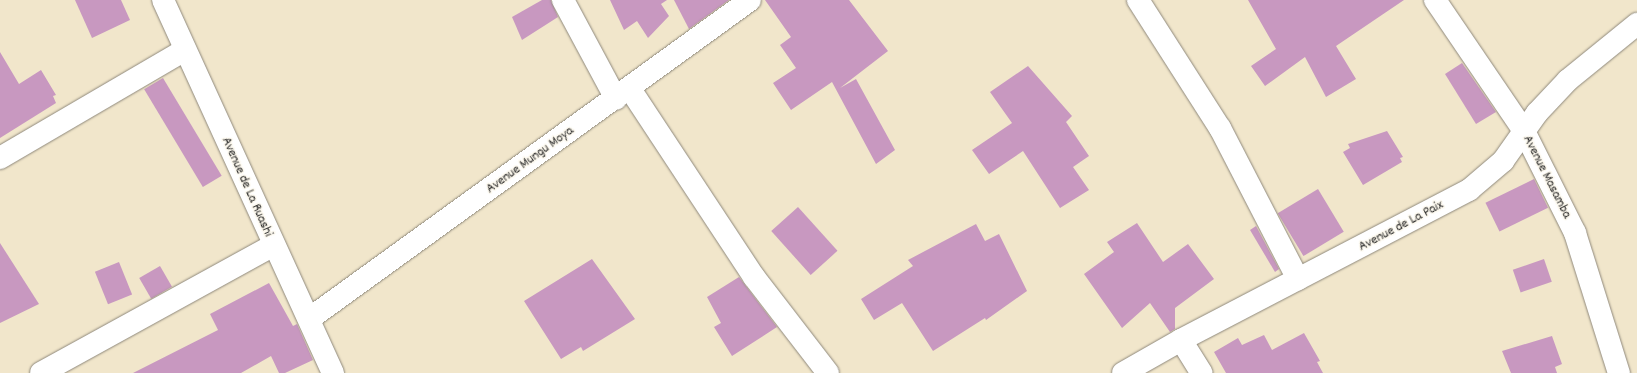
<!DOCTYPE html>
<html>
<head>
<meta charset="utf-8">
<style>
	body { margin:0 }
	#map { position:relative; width:1637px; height:373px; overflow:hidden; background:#f1e6cb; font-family:Dekko,sans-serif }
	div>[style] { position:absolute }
	.building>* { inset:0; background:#c898c0; transform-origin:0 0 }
	.roads { filter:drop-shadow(0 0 1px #8e887b) drop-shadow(0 0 1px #8e887b) }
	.minor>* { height:22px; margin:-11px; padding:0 11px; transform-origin:11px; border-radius:11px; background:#fff }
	span { translate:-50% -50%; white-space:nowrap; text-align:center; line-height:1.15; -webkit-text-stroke:3px #fbf7ec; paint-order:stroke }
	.street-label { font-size:14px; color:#2b2b2b }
</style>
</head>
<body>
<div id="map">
	<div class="building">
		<div style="clip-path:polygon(75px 0,121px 0,130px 20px,92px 38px)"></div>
		<div style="clip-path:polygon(542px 0,551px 0,558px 17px,522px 40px,512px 17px)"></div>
		<div style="clip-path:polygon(610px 0,667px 0,661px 4px,669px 16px,648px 38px,637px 21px,624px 30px)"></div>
		<div style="clip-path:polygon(674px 0,729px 0,689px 29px)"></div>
		<div style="clip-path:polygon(765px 0,849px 0,888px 51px,840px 88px,856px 79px,895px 150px,876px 164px,832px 82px,791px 110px,773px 83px,796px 68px,780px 45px,791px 37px)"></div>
		<div style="clip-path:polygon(1248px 0,1404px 0,1336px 46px,1356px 79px,1326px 97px,1305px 57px,1265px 86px,1251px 66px,1276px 49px)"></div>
		<div style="clip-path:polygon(0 52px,19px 84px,41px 70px,56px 95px,53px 96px,56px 103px,0 138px)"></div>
		<div style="clip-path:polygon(1462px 63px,1496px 112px,1476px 124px,1445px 74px)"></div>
		<div style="clip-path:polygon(1028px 66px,1072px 116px,1066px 122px,1089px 156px,1073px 167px,1089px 190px,1060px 208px,1023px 151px,989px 174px,972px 150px,1012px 123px,990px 92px)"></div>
		<div style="left:163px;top:78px;width:114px;height:22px;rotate:59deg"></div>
		<div style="clip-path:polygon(1387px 131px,1403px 157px,1400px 158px,1402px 162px,1363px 185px,1343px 152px,1350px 148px,1348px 144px)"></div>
		<div style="left:1534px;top:179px;width:32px;height:54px;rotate:64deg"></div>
		<div style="left:1318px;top:189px;width:50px;height:47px;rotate:59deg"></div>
		<div style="left:798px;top:207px;width:59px;height:36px;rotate:48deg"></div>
		<div style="clip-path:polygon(1137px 223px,1163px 262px,1188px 244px,1214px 279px,1175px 308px,1175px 329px,1170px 332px,1150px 303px,1122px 328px,1084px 274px,1114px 252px,1107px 242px)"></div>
		<div style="clip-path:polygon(976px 224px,985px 241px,999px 234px,1027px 291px,986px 320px,985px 318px,933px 351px,902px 303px,874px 320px,861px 299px,913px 266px,908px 260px)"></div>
		<div style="clip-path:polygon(1256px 226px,1279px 269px,1275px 272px,1250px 230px)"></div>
		<div style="clip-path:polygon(0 243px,39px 304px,0 323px)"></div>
		<div style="clip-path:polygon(592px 259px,635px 319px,583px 351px,581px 347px,561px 359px,524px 301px)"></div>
		<div style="left:1544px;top:259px;width:24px;height:33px;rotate:71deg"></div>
		<div style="left:119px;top:262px;width:35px;height:26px;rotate:68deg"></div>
		<div style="left:160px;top:266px;width:24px;height:24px;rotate:60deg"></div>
		<div style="clip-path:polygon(739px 277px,777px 327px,732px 356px,714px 327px,721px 323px,707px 297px)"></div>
		<div style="clip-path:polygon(269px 283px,293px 326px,297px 324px,313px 360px,285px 373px,279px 373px,271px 356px,241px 373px,133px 373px,218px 330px,210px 314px)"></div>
		<div style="clip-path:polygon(1304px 333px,1320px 361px,1317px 362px,1323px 373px,1226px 373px,1214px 352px,1238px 338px,1242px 345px,1264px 335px,1272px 350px)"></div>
		<div style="clip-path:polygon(1552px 336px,1562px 364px,1555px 367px,1557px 373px,1511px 373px,1502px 351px)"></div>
	</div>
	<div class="roads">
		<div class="minor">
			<div style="left:163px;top:0;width:410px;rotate:65.5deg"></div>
			<div style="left:563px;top:0;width:112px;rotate:61.8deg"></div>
			<div style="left:1138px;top:0;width:152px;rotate:57.4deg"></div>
			<div style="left:1220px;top:128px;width:170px;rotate:62.7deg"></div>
			<div style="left:1435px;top:0;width:158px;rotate:55.8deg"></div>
			<div style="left:1524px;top:131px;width:114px;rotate:63.4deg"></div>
			<div style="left:1575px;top:233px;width:147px;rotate:72.6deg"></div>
			<div style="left:630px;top:89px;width:225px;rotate:56.6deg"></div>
			<div style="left:754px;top:277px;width:121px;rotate:52.4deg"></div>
			<div style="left:0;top:158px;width:214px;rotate:-30.3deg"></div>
			<div style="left:309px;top:319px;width:544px;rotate:-35.88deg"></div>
			<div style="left:1181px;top:340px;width:39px;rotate:58deg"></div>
			<div style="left:41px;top:373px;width:266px;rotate:-28.8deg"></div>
			<div style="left:1123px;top:373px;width:67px;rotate:-29.6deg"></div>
			<div style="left:1181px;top:340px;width:325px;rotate:-27.5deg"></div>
			<div style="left:1469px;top:190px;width:45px;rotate:-40.5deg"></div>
			<div style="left:1503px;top:161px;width:59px;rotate:-54.7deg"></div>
			<div style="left:1537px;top:113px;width:45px;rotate:-46.8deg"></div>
			<div style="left:1568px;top:80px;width:89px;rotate:-39.1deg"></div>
		</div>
	</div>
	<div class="street-label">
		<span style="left:530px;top:160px;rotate:-36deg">Avenue Mungu Moya</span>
		<span style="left:1547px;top:177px;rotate:63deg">Avenue Masamba</span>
		<span style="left:247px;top:187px;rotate:66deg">Avenue de La Ruashi</span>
		<span style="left:1401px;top:226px;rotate:-28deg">Avenue de La Paix</span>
	</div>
</div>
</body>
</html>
